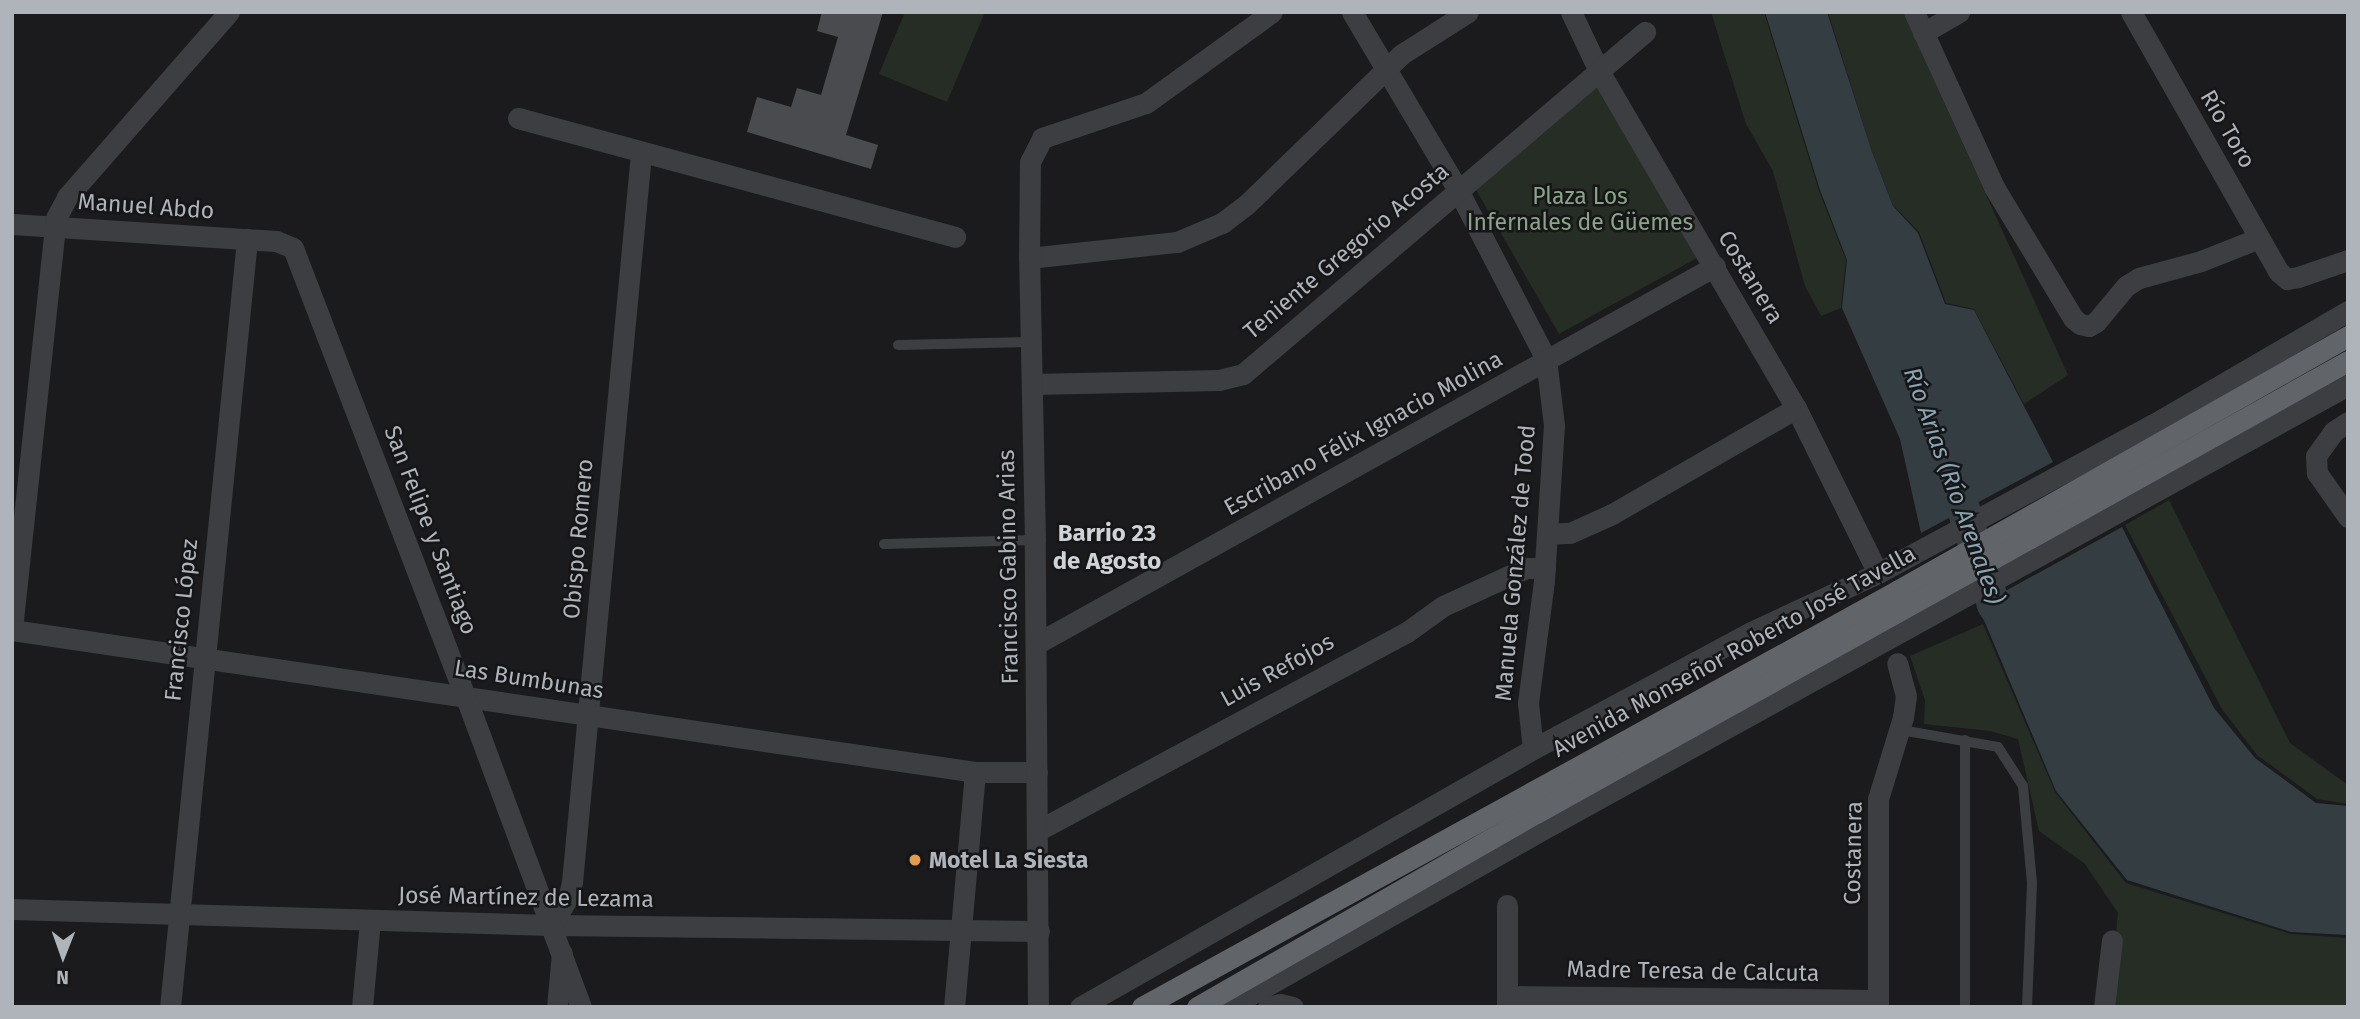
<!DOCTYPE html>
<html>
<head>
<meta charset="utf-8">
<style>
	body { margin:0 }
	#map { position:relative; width:2360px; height:1019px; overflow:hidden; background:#1b1b1d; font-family:"Fira Sans",sans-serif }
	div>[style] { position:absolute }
	.green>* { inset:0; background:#252d25 }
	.water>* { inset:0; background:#343e42 }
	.river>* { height:33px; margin:-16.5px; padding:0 16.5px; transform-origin:16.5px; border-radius:16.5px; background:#343e42 }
	.building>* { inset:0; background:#4a4b4f }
	.service>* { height:10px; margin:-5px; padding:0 5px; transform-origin:5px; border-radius:5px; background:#3c3e42 }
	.minor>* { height:21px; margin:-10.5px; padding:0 10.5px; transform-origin:10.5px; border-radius:10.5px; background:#3c3e42 }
	.tertiary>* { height:21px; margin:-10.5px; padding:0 10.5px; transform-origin:10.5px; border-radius:10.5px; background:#3c3e42 }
	.trunk>* { height:21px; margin:-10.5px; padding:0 10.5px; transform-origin:10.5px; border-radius:10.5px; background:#616469 }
	.dots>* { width:19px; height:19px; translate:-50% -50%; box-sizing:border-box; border:4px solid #161618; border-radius:50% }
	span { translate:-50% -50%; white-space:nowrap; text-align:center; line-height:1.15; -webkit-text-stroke:5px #161618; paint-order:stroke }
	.street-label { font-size:23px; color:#afb4bb }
	.park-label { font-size:23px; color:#8aa488 }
	.poi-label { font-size:23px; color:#afb4bb; font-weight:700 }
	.left { translate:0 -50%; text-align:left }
	.water-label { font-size:24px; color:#8aa5b2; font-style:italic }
	.neighbourhood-label { font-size:24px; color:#cfd3d7; font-weight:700 }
	.frame { position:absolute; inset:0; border:14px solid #afb4bb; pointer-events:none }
	.north { position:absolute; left:28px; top:921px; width:70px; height:70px; -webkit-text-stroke:5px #161618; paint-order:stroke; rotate:181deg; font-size:19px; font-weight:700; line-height:28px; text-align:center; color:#afb4bb }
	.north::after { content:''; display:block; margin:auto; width:24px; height:32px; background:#afb4bb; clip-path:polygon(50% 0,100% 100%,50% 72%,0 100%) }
</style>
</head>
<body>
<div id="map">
	<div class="green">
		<div style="clip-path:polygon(905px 12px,985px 12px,947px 102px,879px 74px)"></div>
		<div style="clip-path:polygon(1711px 12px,1764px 12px,1819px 191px,1846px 260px,1841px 308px,1821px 316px,1805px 286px,1773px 171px,1746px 124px)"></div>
		<div style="clip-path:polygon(1828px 12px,1903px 12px,2068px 375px,2024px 404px,1974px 309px,1946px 303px,1919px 232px,1893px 205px,1872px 152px)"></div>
		<div style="clip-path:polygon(1601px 83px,1697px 258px,1559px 334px,1475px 188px)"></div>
		<div style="clip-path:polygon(2169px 500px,2290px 743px,2348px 785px,2348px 804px,2317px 799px,2257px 755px,2222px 709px,2125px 525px)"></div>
		<div style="clip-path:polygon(1983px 624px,2055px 792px,2126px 883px,2291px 934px,2348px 938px,2348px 1007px,2108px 1007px,2118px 913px,2085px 864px,2039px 831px,2018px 739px,1990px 731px,1924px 724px,1925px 700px,1910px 656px)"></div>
	</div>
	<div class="water">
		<div style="clip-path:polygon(1765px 12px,1827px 12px,1872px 152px,1893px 206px,1918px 233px,1945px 304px,1974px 310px,2053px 462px,1921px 533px,1900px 439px,1842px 308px,1847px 260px,1820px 190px)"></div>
		<div style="clip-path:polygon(2122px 527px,2214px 708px,2255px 758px,2316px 803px,2348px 806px,2348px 935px,2291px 932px,2127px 880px,2056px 791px,1978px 606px)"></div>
	</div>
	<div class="river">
		<div style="left:1950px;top:467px;width:144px;rotate:72.6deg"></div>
		<div style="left:1993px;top:604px;width:40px;rotate:57.1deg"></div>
	</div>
	<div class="building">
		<div style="clip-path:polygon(822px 12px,883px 12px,846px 135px,878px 145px,871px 169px,747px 132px,757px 97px,791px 107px,797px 88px,821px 95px,838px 37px,817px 31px)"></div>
	</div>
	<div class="service">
		<div style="left:898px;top:345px;width:133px;rotate:-1.3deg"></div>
		<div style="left:884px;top:544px;width:151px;rotate:-1.5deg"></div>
		<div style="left:1901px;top:730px;width:98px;rotate:9.9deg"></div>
		<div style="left:1998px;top:747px;width:46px;rotate:57.3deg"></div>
		<div style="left:2023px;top:786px;width:97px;rotate:84.7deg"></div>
		<div style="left:2032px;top:883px;width:124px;rotate:92.3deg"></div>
		<div style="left:1965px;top:740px;width:267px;rotate:90deg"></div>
	</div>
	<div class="minor">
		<div style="left:1352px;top:12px;width:207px;rotate:59.2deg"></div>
		<div style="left:1458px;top:190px;width:191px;rotate:62.5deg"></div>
		<div style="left:1546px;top:359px;width:66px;rotate:83.1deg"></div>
		<div style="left:1554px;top:425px;width:156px;rotate:93.7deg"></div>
		<div style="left:1544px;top:581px;width:123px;rotate:97.5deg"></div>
		<div style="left:1528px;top:703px;width:46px;rotate:83.8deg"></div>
		<div style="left:1571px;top:12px;width:65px;rotate:64.6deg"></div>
		<div style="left:1599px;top:71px;width:390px;rotate:59.7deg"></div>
		<div style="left:1796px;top:408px;width:184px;rotate:63.6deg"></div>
		<div style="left:1914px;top:12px;width:192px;rotate:65.4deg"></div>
		<div style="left:1994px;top:187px;width:153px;rotate:58.9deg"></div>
		<div style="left:2073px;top:318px;width:9px;rotate:41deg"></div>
		<div style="left:2080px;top:324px;width:9px;rotate:13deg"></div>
		<div style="left:2089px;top:326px;width:8px;rotate:-30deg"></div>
		<div style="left:2096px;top:322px;width:47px;rotate:-50.2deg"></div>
		<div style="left:2126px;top:286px;width:15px;rotate:-32deg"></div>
		<div style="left:2139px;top:278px;width:64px;rotate:-15.3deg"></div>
		<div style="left:2201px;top:261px;width:62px;rotate:-21.6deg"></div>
		<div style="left:2131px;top:12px;width:299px;rotate:60.4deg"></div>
		<div style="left:2279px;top:272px;width:11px;rotate:41deg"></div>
		<div style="left:2287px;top:279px;width:11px;rotate:-10deg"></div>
		<div style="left:2298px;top:277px;width:53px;rotate:-18.8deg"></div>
		<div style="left:1923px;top:33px;width:42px;rotate:-30.3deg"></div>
		<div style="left:518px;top:118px;width:453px;rotate:15.2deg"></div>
		<div style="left:12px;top:224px;width:265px;rotate:3.7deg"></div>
		<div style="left:276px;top:241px;width:18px;rotate:22deg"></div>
		<div style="left:293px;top:248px;width:479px;rotate:69deg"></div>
		<div style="left:1029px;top:258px;width:149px;rotate:-6.2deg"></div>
		<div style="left:1177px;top:242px;width:49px;rotate:-22.9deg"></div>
		<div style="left:1222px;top:223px;width:30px;rotate:-37deg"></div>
		<div style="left:1246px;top:205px;width:217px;rotate:-44.1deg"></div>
		<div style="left:1402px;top:54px;width:78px;rotate:-32.5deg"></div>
		<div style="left:1032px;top:384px;width:187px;rotate:-1.2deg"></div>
		<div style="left:1219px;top:380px;width:25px;rotate:-14deg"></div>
		<div style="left:1243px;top:374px;width:528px;rotate:-40.39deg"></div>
		<div style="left:2348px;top:422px;width:17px;rotate:147deg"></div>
		<div style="left:2334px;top:431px;width:31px;rotate:126deg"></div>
		<div style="left:2316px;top:456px;width:17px;rotate:87deg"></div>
		<div style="left:2317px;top:473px;width:54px;rotate:54.8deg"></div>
		<div style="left:1548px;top:534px;width:22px;rotate:-3deg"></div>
		<div style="left:1570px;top:533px;width:46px;rotate:-24.3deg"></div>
		<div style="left:1612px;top:514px;width:212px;rotate:-29.9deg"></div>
		<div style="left:12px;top:629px;width:413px;rotate:-83.9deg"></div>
		<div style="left:56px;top:218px;width:24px;rotate:-62deg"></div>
		<div style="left:67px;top:197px;width:246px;rotate:-48.8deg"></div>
		<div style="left:1036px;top:644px;width:777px;rotate:-29.1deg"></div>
		<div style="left:975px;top:772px;width:62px"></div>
		<div style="left:1037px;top:831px;width:420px;rotate:-28.3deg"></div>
		<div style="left:1407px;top:632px;width:44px;rotate:-35.8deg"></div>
		<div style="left:1443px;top:606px;width:91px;rotate:-24.6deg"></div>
		<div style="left:1526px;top:568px;width:19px"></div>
		<div style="left:1507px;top:905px;width:102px;rotate:90deg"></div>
		<div style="left:12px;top:909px;width:540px;rotate:1.7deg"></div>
		<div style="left:552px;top:925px;width:487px;rotate:0.7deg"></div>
		<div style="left:552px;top:925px;width:34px;rotate:-60deg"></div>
		<div style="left:569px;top:896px;width:14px;rotate:-78deg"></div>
		<div style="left:572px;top:882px;width:731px;rotate:-84.59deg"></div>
		<div style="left:1507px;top:996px;width:371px;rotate:0.6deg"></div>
		<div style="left:170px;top:1007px;width:772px;rotate:-84.27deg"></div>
		<div style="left:362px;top:1007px;width:87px;rotate:-84.7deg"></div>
		<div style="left:557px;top:1007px;width:54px;rotate:-84.7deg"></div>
		<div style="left:1038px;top:1007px;width:467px;rotate:-90.4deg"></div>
		<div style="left:1035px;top:540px;width:282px;rotate:-91.2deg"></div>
		<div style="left:1029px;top:258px;width:96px;rotate:-89.4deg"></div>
		<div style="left:1030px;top:162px;width:27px;rotate:-63deg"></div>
		<div style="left:1042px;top:138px;width:110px;rotate:-18.6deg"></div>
		<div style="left:1146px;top:103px;width:155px;rotate:-35.8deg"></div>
		<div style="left:1268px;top:1007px;width:12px;rotate:-14deg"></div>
		<div style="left:1280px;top:1004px;width:13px;rotate:13deg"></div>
		<div style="left:1878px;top:1007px;width:208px;rotate:-90deg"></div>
		<div style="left:1878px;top:799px;width:86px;rotate:-73deg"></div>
		<div style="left:1903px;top:717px;width:21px;rotate:-82deg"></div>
		<div style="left:1906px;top:696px;width:34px;rotate:-105deg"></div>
		<div style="left:2104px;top:1007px;width:67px;rotate:-83.2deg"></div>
	</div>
	<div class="tertiary">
		<div style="left:12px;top:630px;width:973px;rotate:8.39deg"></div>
		<div style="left:975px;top:772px;width:236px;rotate:95.1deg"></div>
		<div style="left:465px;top:695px;width:333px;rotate:69.6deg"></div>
		<div style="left:1080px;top:1007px;width:521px;rotate:-29.66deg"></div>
		<div style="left:1533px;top:749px;width:247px;rotate:-28.2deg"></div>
		<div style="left:1751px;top:632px;width:140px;rotate:-24.9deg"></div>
		<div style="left:1878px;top:573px;width:311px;rotate:-28.4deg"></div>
		<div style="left:2152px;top:425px;width:227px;rotate:-30.2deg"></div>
		<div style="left:1229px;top:1007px;width:355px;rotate:-29.5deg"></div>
		<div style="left:1538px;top:832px;width:925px;rotate:-28.89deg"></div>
	</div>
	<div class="trunk">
		<div style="left:1142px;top:1007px;width:862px;rotate:-28.85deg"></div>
		<div style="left:1897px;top:591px;width:518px;rotate:-29.48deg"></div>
		<div style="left:1197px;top:1007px;width:391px;rotate:-29.8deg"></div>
		<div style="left:1536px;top:813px;width:929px;rotate:-29.1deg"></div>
	</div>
	<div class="dots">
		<div style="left:915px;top:860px;background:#e19b4f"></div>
	</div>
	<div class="street-label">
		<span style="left:2228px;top:129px;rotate:60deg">Río Toro</span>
		<span style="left:146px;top:206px;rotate:4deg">Manuel Abdo</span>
		<span style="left:1346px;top:251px;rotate:-40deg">Teniente Gregorio Acosta</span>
		<span style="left:1751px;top:277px;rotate:59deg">Costanera</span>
		<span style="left:1363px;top:433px;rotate:-29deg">Escribano Félix Ignacio Molina</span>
		<span style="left:431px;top:530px;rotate:69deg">San Felipe y Santiago</span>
		<span style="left:578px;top:539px;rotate:-85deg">Obispo Romero</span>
		<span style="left:1515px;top:563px;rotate:-85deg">Manuela González de Tood</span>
		<span style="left:1008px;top:567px;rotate:-91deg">Francisco Gabino Arias</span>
		<span style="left:181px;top:620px;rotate:-84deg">Francisco López</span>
		<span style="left:1734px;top:651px;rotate:-29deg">Avenida Monseñor Roberto José Tavella</span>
		<span style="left:1277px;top:670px;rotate:-29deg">Luis Refojos</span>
		<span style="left:529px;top:679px;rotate:9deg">Las Bumbunas</span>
		<span style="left:1853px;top:853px;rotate:-89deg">Costanera</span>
		<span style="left:526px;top:897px;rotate:1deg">José Martínez de Lezama</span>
		<span style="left:1693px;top:971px;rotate:1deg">Madre Teresa de Calcuta</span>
	</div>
	<div class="park-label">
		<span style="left:1580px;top:209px">Plaza Los<br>Infernales de Güemes</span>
	</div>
	<div class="poi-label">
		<span class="left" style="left:929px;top:860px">Motel La Siesta</span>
	</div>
	<div class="water-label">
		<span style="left:1953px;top:486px;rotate:70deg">Río Arias (Río Arenales)</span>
	</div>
	<div class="neighbourhood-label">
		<span style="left:1107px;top:548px">Barrio 23<br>de Agosto</span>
	</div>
	<div class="frame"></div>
	<div class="north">N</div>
</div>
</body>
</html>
